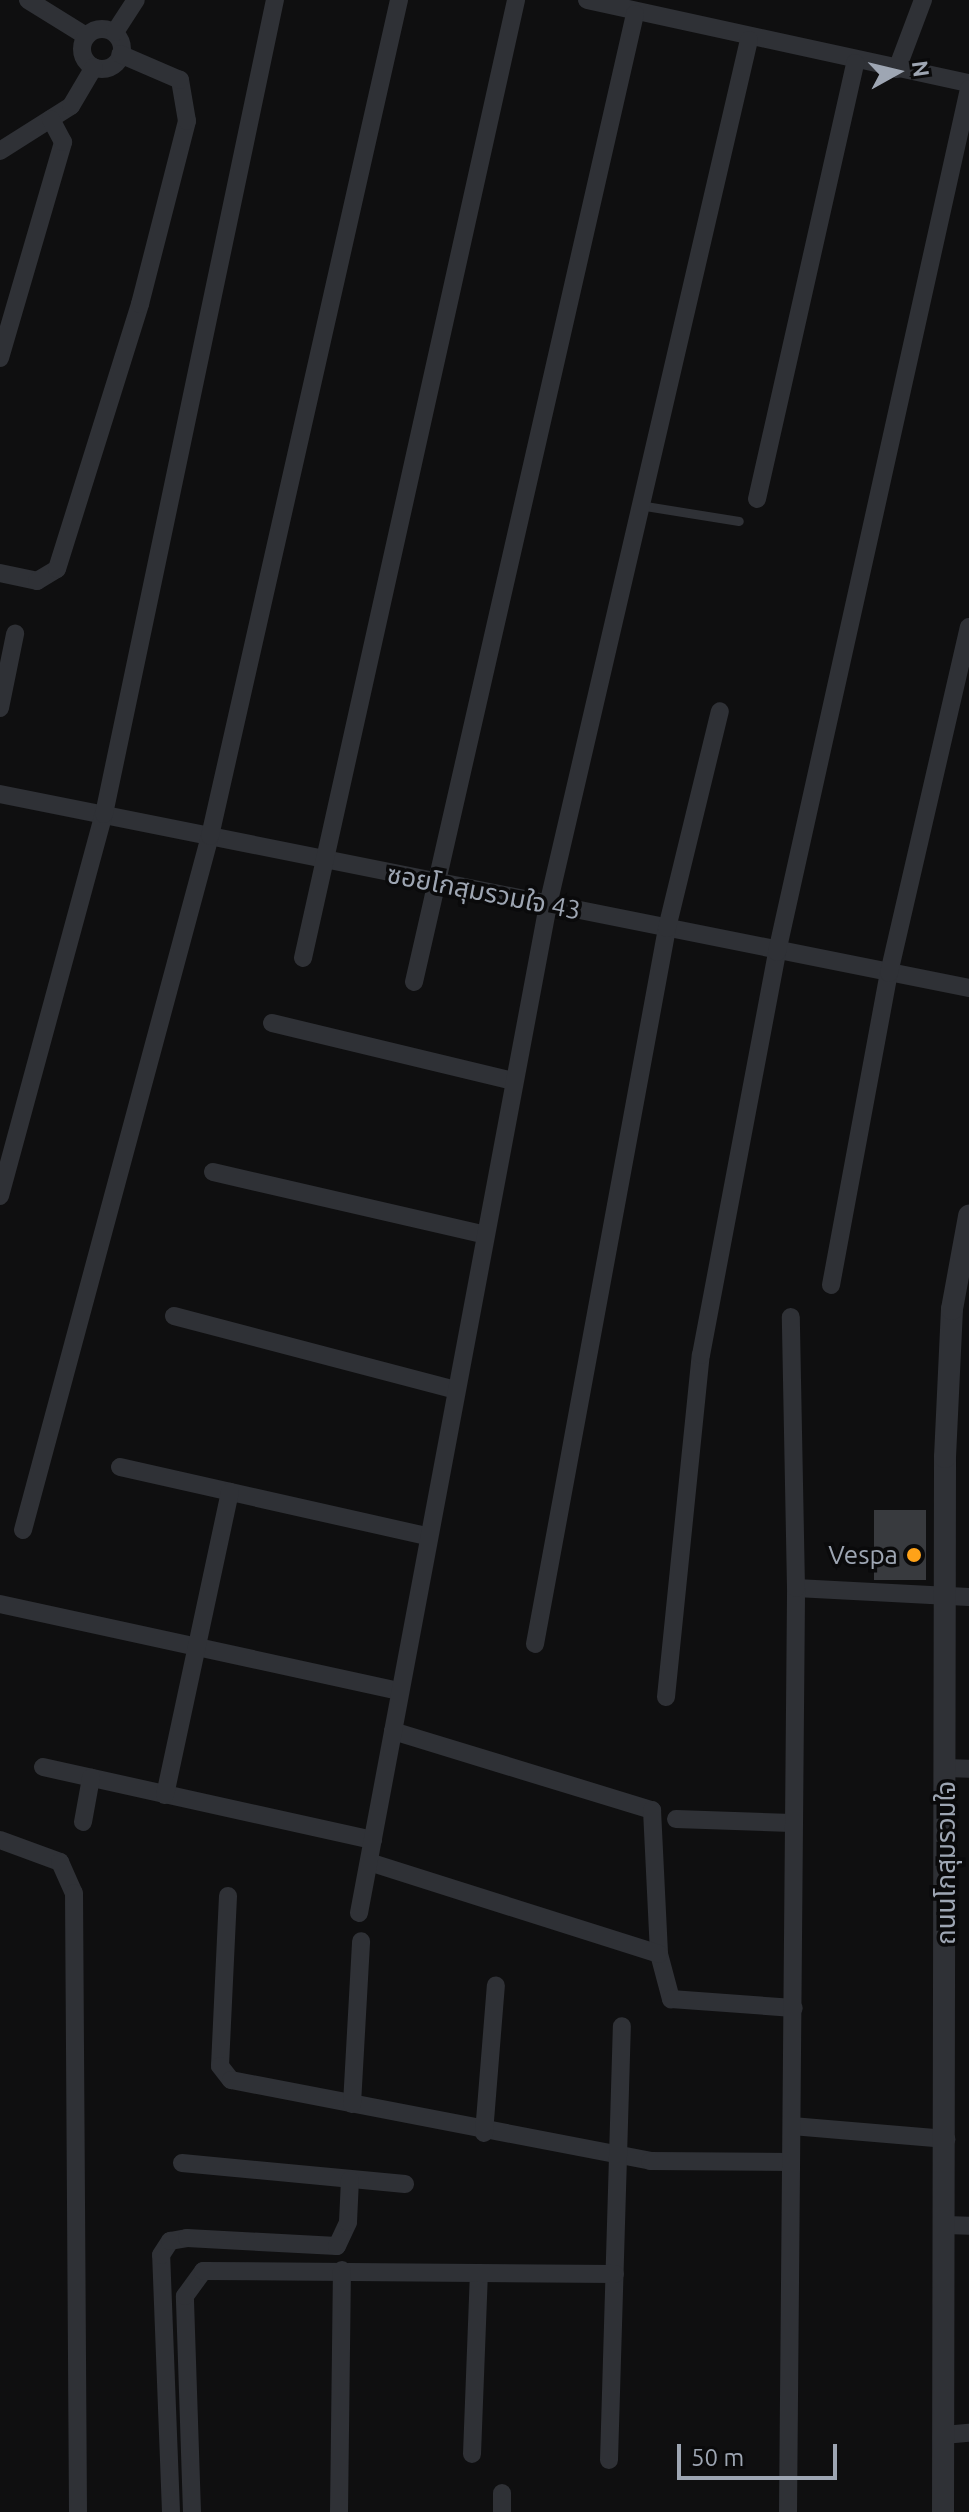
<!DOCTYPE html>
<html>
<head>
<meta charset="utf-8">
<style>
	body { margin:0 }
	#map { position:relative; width:969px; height:2512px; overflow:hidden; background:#0f0f10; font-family:Ubuntu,"Noto Sans Thai",sans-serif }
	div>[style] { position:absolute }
	.building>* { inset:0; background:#383a3e; transform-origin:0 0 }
	.service>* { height:9px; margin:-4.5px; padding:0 4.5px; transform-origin:4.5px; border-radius:4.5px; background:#2f3136 }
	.minor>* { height:18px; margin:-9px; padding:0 9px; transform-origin:9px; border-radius:9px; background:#2f3136 }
	.minor>.ring { margin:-9px; padding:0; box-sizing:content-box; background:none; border:18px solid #2f3136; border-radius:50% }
	.tertiary>* { height:22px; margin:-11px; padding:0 11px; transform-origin:11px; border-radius:11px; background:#2f3136 }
	.dots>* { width:22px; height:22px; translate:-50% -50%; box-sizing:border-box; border:4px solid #0a0a0b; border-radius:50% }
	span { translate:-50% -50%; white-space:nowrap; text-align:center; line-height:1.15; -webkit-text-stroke:7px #0a0a0b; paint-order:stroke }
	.street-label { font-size:26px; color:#9ea6b3 }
	.poi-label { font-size:26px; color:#9ea6b3 }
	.right { translate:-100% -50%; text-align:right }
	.north { position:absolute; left:857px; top:32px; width:80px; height:80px; -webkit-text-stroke:6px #0a0a0b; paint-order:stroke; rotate:82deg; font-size:22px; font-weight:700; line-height:32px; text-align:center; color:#9ea6b3 }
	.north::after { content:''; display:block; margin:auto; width:28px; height:36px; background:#9ea6b3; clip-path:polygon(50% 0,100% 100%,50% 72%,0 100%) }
	.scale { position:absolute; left:677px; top:2444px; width:160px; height:36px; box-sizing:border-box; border:4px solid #9ea6b3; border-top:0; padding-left:10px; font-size:24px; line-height:28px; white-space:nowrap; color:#9ea6b3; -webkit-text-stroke:6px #0a0a0b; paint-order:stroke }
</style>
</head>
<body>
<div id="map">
	<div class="building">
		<div style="left:874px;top:1510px;width:52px;height:70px"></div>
	</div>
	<div class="service">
		<div style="left:639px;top:505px;width:101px;rotate:9.1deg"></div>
	</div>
	<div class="minor">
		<div style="left:28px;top:0;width:68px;rotate:31.8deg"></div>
		<div style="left:587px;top:0;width:391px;rotate:12.3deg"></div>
		<div class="ring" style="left:82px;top:29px;width:22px;height:22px"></div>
		<div style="left:115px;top:32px;width:38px;rotate:-57deg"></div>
		<div style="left:897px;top:69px;width:74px;rotate:-69.4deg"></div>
		<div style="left:0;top:151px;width:84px;rotate:-32.4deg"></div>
		<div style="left:71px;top:106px;width:45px;rotate:-59.5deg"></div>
		<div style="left:0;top:358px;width:225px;rotate:-73.7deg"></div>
		<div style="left:63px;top:142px;width:26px;rotate:-118deg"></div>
		<div style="left:757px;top:499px;width:447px;rotate:-77.3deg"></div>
		<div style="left:0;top:573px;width:38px;rotate:12deg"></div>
		<div style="left:37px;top:581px;width:23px;rotate:-31deg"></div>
		<div style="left:57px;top:569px;width:278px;rotate:-72.6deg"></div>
		<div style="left:140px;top:304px;width:189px;rotate:-75.6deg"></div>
		<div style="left:187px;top:121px;width:42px;rotate:-99.7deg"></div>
		<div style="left:180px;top:80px;width:65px;rotate:-156.6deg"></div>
		<div style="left:0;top:708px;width:76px;rotate:-78.5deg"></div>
		<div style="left:0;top:794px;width:988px;rotate:11.32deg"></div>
		<div style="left:303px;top:958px;width:981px;rotate:-77.46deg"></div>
		<div style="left:414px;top:982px;width:993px;rotate:-77.14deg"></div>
		<div style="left:272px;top:1023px;width:249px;rotate:13.5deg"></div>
		<div style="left:213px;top:1172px;width:276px;rotate:13deg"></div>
		<div style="left:0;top:1196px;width:396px;rotate:-74.8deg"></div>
		<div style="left:104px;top:814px;width:832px;rotate:-78.14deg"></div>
		<div style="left:831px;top:1285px;width:317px;rotate:-79.5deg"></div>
		<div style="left:889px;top:973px;width:355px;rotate:-77deg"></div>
		<div style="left:174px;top:1316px;width:288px;rotate:14.7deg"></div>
		<div style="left:120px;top:1467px;width:313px;rotate:12.7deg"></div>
		<div style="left:23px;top:1530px;width:719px;rotate:-74.92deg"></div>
		<div style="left:210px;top:836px;width:857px;rotate:-77.26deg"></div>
		<div style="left:796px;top:1588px;width:173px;rotate:3deg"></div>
		<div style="left:0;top:1604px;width:407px;rotate:12.3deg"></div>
		<div style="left:535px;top:1644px;width:728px;rotate:-79.55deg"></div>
		<div style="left:667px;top:928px;width:223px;rotate:-76.3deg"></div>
		<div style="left:666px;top:1697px;width:344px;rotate:-84.2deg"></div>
		<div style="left:701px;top:1355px;width:410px;rotate:-79.3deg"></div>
		<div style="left:777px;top:952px;width:884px;rotate:-77.46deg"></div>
		<div style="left:393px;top:1731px;width:271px;rotate:17deg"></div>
		<div style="left:652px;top:1810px;width:144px;rotate:87.2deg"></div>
		<div style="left:659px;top:1954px;width:47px;rotate:75.1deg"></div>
		<div style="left:671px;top:1999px;width:123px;rotate:4.2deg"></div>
		<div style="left:43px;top:1767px;width:338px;rotate:12.5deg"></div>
		<div style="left:946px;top:1768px;width:23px;rotate:2deg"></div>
		<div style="left:165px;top:1795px;width:310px;rotate:-77.9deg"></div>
		<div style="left:676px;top:1819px;width:116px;rotate:2deg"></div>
		<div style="left:83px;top:1822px;width:45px;rotate:-79.7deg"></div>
		<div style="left:0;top:1840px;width:64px;rotate:20.1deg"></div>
		<div style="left:60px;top:1862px;width:34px;rotate:66deg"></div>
		<div style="left:74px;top:1893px;width:619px;rotate:89.63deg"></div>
		<div style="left:369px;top:1862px;width:304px;rotate:17.6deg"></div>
		<div style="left:228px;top:1896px;width:170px;rotate:92.7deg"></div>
		<div style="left:220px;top:2066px;width:18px;rotate:52deg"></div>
		<div style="left:231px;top:2080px;width:427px;rotate:10.9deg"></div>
		<div style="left:650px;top:2161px;width:141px;rotate:0.4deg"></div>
		<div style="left:359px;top:1913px;width:1026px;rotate:-79.38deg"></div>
		<div style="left:548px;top:905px;width:888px;rotate:-76.92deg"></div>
		<div style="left:352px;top:2104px;width:163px;rotate:-86.8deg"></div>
		<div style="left:792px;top:2126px;width:155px;rotate:4.8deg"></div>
		<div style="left:484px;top:2133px;width:148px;rotate:-85.4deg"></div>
		<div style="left:182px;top:2163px;width:224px;rotate:5.4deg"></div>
		<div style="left:946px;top:2225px;width:23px;rotate:2deg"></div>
		<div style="left:944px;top:2435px;width:25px;rotate:-5deg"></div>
		<div style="left:472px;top:2454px;width:180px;rotate:-87.8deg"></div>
		<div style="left:609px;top:2460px;width:434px;rotate:-88.3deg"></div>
		<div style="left:171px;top:2512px;width:257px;rotate:-92.2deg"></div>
		<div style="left:161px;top:2255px;width:17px;rotate:-57deg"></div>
		<div style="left:170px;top:2241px;width:17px;rotate:-10deg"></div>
		<div style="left:187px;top:2238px;width:150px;rotate:3.1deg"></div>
		<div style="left:337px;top:2246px;width:26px;rotate:-65deg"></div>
		<div style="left:348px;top:2222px;width:42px;rotate:-87.3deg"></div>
		<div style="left:192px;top:2512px;width:216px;rotate:-91.9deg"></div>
		<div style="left:185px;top:2296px;width:31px;rotate:-54deg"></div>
		<div style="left:203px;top:2271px;width:412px;rotate:0.4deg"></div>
		<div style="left:339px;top:2512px;width:242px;rotate:-89.3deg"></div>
		<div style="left:502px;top:2512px;width:19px;rotate:-90deg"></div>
		<div style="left:788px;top:2512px;width:924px;rotate:-89.5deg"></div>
		<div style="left:796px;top:1588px;width:271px;rotate:-91.1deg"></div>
	</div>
	<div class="tertiary">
		<div style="left:943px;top:2512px;width:1055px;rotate:-89.89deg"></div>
		<div style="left:945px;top:1457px;width:148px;rotate:-87.3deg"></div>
		<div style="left:952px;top:1309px;width:95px;rotate:-79.6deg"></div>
	</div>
	<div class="dots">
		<div style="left:914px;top:1555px;background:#ffa218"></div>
	</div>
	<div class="street-label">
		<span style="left:484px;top:892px;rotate:11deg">ซอยโกสุมรวมใจ 43</span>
		<span style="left:946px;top:1863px;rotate:-90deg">ถนนโกสุมรวมใจ</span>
	</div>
	<div class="poi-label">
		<span class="right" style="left:898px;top:1555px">Vespa</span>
	</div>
	<div class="north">N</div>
	<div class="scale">50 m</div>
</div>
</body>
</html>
